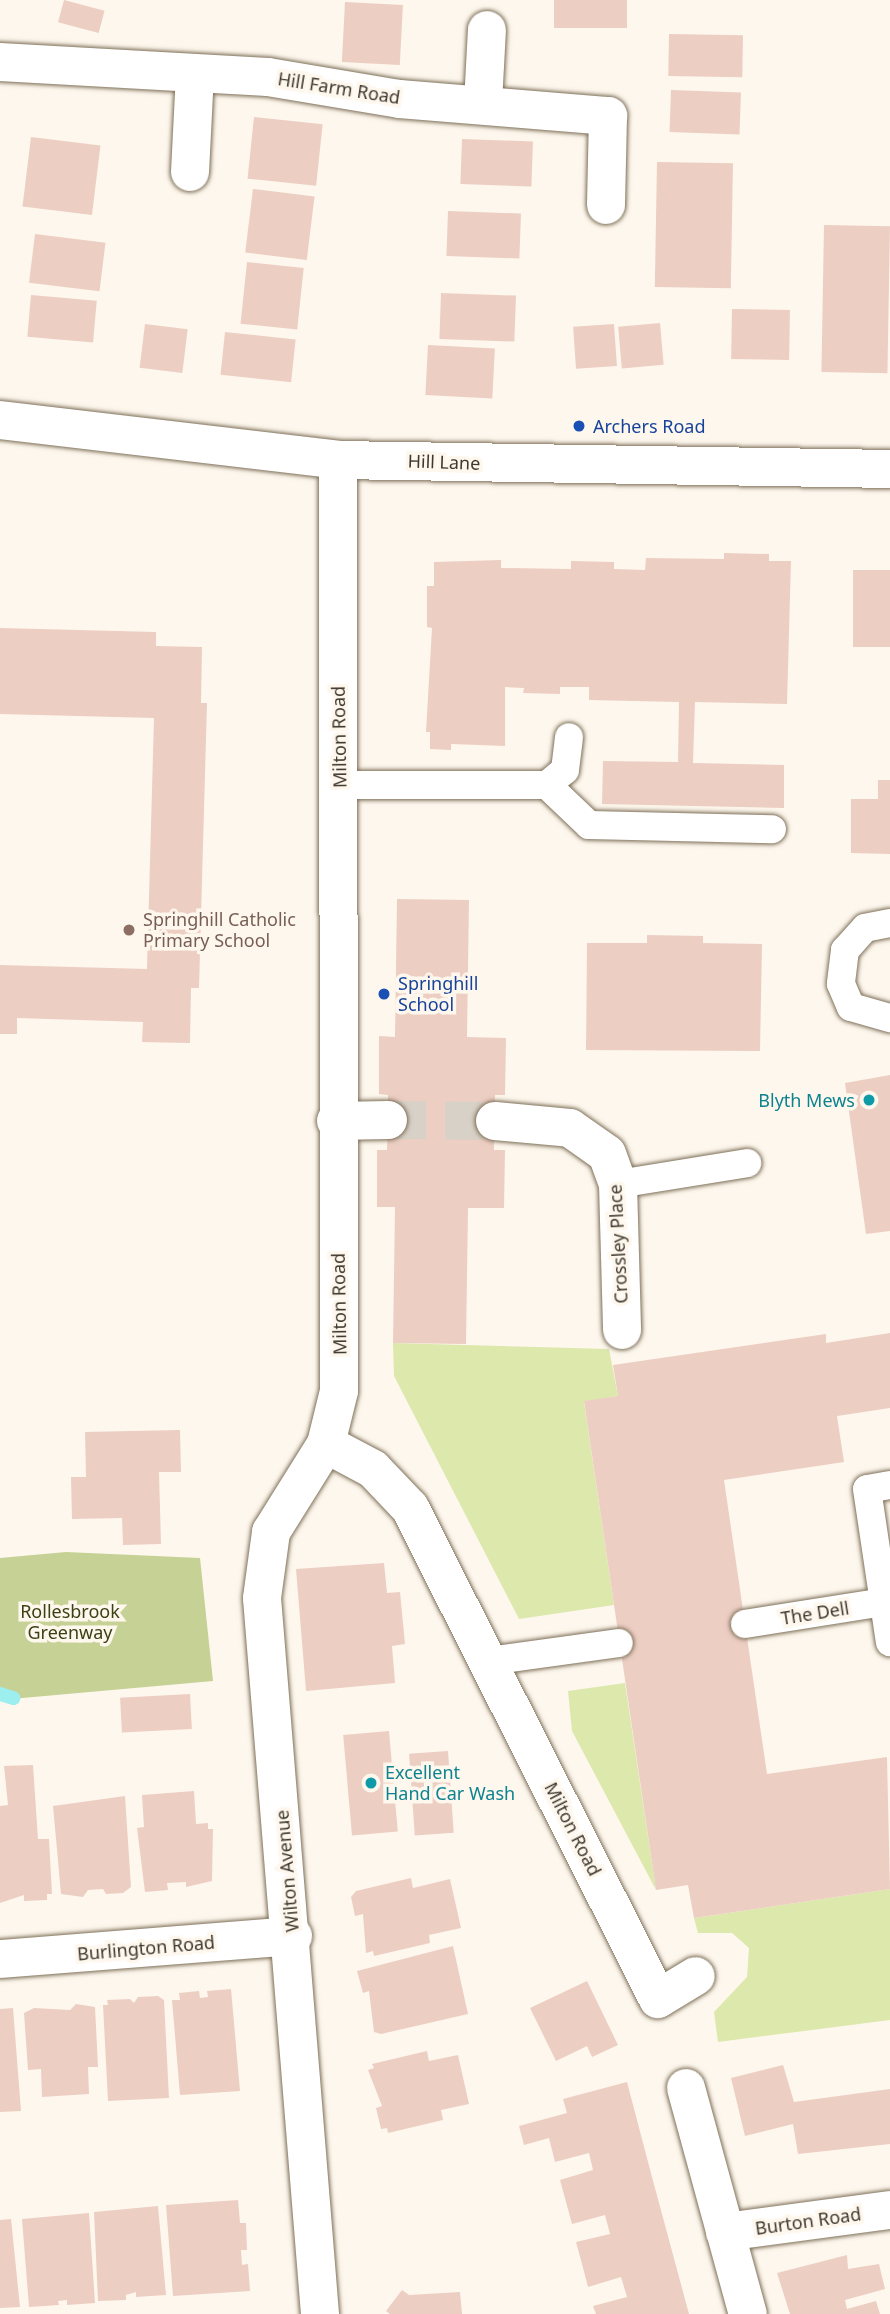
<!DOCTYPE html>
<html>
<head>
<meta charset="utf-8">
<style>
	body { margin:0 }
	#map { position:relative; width:890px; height:2314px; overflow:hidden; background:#fef7ed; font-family:"Noto Sans",sans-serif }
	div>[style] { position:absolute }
	.green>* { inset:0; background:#dde8ad }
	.forest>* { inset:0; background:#c6d195 }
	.stream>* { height:14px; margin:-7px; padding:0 7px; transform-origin:7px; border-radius:7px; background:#9deeee }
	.building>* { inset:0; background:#edcec3; transform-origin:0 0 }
	.minor-tunnel>* { height:38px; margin-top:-19px; transform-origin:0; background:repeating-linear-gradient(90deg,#d8d1c7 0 38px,transparent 0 57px) }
	.roads { filter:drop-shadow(0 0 2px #7e7059) drop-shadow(0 0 2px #7e7059) }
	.service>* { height:28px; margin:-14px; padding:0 14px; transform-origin:14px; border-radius:14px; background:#fff }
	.minor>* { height:38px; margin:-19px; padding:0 19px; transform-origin:19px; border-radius:19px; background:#fff }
	.tertiary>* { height:38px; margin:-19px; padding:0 19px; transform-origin:19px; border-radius:19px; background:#fff }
	.dots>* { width:19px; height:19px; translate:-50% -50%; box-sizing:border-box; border:4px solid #fef7ed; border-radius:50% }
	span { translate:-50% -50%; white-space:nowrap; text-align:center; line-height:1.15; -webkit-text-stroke:7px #fef7ed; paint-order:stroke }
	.street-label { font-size:18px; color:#3e382e }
	.transit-label { font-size:18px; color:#164399 }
	.left { translate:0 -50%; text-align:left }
	.education-label { font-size:18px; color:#785e54 }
	.culture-label { font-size:18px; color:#0d838f }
	.right { translate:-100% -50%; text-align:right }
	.park-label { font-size:18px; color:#3b4114 }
</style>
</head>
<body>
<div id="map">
	<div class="green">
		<div style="clip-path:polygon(393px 1343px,609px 1349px,618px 1396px,584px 1402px,614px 1605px,519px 1619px,394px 1376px)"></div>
		<div style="clip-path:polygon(625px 1683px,656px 1890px,572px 1731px,568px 1691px)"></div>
		<div style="clip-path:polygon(890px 1889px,890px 2020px,718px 2042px,714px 2012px,747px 1977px,749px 1948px,732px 1933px,698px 1933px,694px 1918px)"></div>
	</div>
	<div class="forest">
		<div style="clip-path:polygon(66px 1552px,200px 1558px,213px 1681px,0 1700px,0 1558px)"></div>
	</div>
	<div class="stream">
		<div style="left:0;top:1694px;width:14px;rotate:17deg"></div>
	</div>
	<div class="building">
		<div style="left:64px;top:0;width:42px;height:23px;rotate:15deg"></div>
		<div style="left:554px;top:0;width:73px;height:28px"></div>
		<div style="left:345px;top:2px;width:58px;height:60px;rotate:3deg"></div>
		<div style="left:669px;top:34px;width:74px;height:42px;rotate:1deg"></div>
		<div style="left:671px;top:90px;width:70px;height:42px;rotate:2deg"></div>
		<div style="left:254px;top:117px;width:69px;height:62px;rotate:6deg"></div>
		<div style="left:31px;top:137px;width:70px;height:70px;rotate:7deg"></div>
		<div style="left:462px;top:139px;width:71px;height:45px;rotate:2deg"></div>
		<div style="left:657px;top:162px;width:76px;height:125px;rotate:1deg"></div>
		<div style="left:253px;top:189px;width:62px;height:64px;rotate:7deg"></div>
		<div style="left:448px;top:211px;width:73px;height:45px;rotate:2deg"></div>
		<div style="left:824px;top:225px;width:66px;height:147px;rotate:1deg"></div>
		<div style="left:35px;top:234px;width:71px;height:49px;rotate:7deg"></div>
		<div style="left:247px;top:262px;width:57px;height:62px;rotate:6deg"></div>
		<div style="left:441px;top:293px;width:75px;height:46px;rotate:2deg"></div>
		<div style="left:31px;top:295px;width:66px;height:42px;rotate:5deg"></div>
		<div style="left:732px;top:309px;width:58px;height:50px;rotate:1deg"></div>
		<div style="left:660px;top:323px;width:42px;height:42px;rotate:85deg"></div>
		<div style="left:145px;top:324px;width:43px;height:44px;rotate:7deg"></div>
		<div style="left:614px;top:324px;width:42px;height:41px;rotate:86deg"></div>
		<div style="left:225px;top:332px;width:71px;height:43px;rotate:6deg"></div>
		<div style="left:428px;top:345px;width:67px;height:50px;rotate:3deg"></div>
		<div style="clip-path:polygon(724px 553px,769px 554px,769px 561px,791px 561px,787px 704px,695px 702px,693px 763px,784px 765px,784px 808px,602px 804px,603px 761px,678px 762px,679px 702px,589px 700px,589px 687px,560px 687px,560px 694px,523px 693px,524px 688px,505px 687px,505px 746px,451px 744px,451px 750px,430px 749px,430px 732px,426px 732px,432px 628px,427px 627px,427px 586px,434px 586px,434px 562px,501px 560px,501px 568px,571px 569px,571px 561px,614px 562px,614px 569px,645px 570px,646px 558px,724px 559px)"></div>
		<div style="left:853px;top:570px;width:37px;height:77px"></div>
		<div style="clip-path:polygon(0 628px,156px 632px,156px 646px,202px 647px,201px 703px,207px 703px,199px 988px,191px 988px,190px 1043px,142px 1042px,143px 1022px,17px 1018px,17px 1034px,0 1034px,0 965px,147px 969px,154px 718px,0 714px)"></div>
		<div style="clip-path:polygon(878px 780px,890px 780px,890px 854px,851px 853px,851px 799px,878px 799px)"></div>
		<div style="clip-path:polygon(397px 899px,469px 900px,467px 1037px,506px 1038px,505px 1095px,495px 1095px,494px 1150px,505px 1150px,504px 1208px,468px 1208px,466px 1344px,393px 1343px,395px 1207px,377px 1207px,377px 1150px,387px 1150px,388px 1120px,388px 1095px,379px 1094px,379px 1036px,395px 1037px)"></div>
		<div style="clip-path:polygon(647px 935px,703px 936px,703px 943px,762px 944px,760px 1051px,586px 1050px,587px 943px,647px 943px)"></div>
		<div style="clip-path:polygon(890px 1075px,890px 1231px,866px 1234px,845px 1083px)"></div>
		<div style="clip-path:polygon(890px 1333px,890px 1408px,837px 1416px,844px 1462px,724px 1480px,767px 1774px,887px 1757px,890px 1889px,694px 1918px,688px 1885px,656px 1890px,584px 1401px,618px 1396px,613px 1365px,826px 1334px,826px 1343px)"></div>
		<div style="clip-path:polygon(180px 1430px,181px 1472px,159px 1472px,161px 1544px,123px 1545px,122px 1518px,72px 1519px,71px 1477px,86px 1477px,85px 1432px)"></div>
		<div style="clip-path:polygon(384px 1563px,387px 1593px,400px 1592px,405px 1644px,392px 1646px,395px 1683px,306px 1691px,296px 1569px)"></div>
		<div style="left:190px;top:1694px;width:35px;height:70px;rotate:87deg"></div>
		<div style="left:389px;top:1731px;width:101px;height:46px;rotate:85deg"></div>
		<div style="left:448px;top:1751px;width:82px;height:39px;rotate:86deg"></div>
		<div style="clip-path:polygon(33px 1765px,38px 1839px,49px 1839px,52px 1894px,47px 1894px,47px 1900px,24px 1901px,24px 1895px,0 1903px,0 1806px,8px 1805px,4px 1766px)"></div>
		<div style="clip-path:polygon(194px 1791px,196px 1824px,208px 1823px,208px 1829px,213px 1829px,212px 1881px,186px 1887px,186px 1882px,167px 1883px,168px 1890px,145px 1892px,137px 1828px,144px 1827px,142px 1795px)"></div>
		<div style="clip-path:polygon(125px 1796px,131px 1887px,123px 1893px,106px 1894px,103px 1889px,88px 1890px,83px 1897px,61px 1894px,53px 1806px)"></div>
		<div style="clip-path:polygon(411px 1878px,413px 1888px,450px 1879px,461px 1928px,429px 1935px,430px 1943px,374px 1956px,373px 1951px,366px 1953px,363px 1914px,355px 1916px,351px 1897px,356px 1891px)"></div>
		<div style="clip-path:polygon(453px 1946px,468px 2014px,381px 2034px,374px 2032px,369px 1991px,363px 1993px,357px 1971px)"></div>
		<div style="clip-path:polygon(587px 1981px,618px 2045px,592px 2057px,587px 2046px,556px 2061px,530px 2008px)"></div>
		<div style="clip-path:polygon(231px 1989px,240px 2091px,180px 2095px,172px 2000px,180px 2000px,179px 1993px,199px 1991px,200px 1998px,208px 1997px,207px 1991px)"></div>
		<div style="clip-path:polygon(158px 1996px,164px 2000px,169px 2098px,108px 2101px,103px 2005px,108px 2005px,107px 2000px,130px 1999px,134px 2003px,138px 1997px)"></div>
		<div style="clip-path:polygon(76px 2004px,95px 2007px,98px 2067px,88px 2067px,89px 2094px,42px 2097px,41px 2069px,28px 2070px,24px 2013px,34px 2008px,70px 2010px)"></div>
		<div style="clip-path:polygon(13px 2008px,21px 2111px,0 2112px,0 2009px)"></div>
		<div style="clip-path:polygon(427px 2051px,429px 2061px,458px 2055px,469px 2104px,441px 2110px,443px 2120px,388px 2133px,387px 2128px,381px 2129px,376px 2108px,382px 2106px,368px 2070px,374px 2068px,372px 2064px)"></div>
		<div style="clip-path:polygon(783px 2065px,794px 2102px,890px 2089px,890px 2144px,798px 2154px,793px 2124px,745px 2136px,731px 2078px)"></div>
		<div style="clip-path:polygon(627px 2082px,652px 2177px,689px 2314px,596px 2314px,593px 2306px,627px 2297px,621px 2277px,588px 2287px,582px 2264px,576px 2242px,610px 2234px,605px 2215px,572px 2224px,560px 2180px,593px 2170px,589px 2153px,555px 2162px,549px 2138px,524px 2145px,519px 2126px,567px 2113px,563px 2099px)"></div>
		<div style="clip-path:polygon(238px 2200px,240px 2223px,246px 2223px,247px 2250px,241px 2250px,242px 2265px,248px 2264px,250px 2291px,173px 2296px,166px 2205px)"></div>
		<div style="clip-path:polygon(158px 2206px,166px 2295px,136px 2297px,136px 2292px,126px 2295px,126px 2300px,98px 2301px,94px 2212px)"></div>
		<div style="clip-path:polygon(89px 2213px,95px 2303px,67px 2305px,67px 2300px,58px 2301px,59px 2305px,29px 2307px,22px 2219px)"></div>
		<div style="clip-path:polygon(11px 2219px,20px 2307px,0 2308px,0 2220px)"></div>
		<div style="clip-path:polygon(847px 2255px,848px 2269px,879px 2264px,885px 2289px,845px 2300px,847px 2309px,876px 2301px,880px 2314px,790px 2314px,777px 2273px)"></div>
		<div style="clip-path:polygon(402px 2290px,409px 2295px,460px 2292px,462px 2314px,390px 2314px,386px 2311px)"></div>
	</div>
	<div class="minor-tunnel">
		<div style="left:388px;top:1120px;width:107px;rotate:0.5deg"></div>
	</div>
	<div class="roads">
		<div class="service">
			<div style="left:340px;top:785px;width:207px"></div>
			<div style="left:547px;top:785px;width:58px;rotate:43.6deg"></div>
			<div style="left:589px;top:825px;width:183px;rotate:1.3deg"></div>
			<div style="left:547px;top:785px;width:23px;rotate:-40deg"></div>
			<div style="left:565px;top:770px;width:33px;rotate:-83deg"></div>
			<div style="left:890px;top:923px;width:25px;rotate:169deg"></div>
			<div style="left:865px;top:928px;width:30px;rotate:132deg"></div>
			<div style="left:845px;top:950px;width:34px;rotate:97deg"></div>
			<div style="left:841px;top:984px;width:25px;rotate:67deg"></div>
			<div style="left:851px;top:1007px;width:41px;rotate:15.8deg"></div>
			<div style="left:618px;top:1184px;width:131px;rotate:-9.2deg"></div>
			<div style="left:890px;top:1485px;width:23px;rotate:170deg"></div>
			<div style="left:867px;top:1489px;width:155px;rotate:81.5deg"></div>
			<div style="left:745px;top:1624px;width:141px;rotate:-9deg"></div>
			<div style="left:489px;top:1661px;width:131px;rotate:-7.9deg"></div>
		</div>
		<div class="minor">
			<div style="left:0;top:62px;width:268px;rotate:3.2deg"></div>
			<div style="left:268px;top:77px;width:134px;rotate:9.5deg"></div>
			<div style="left:400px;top:99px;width:209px;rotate:4.7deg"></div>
			<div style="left:608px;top:116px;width:89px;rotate:91.3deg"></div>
			<div style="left:483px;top:103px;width:73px;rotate:-86.9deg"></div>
			<div style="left:190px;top:172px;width:98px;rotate:-87.1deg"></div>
			<div style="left:336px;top:1121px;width:52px;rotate:-1.1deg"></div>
			<div style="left:495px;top:1121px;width:75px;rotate:5.3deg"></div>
			<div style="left:570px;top:1128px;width:45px;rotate:35.1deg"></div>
			<div style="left:607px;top:1154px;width:32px;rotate:70deg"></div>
			<div style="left:618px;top:1184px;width:146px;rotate:88.4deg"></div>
			<div style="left:326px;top:1444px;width:53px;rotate:28deg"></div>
			<div style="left:373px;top:1469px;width:54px;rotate:46.5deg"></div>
			<div style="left:410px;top:1508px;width:550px;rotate:63.2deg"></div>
			<div style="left:658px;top:1999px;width:44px;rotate:-31.2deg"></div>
			<div style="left:0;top:1959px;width:294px;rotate:-4.5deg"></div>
			<div style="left:686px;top:2088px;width:234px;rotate:74.7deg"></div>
			<div style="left:725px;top:2232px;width:166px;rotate:-7.6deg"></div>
			<div style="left:320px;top:2314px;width:718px;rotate:-94.63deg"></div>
			<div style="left:262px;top:1598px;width:67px;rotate:-82.2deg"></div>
			<div style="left:271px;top:1532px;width:104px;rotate:-58deg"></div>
			<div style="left:326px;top:1444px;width:55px;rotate:-76.2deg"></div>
			<div style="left:339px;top:1391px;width:931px;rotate:-90.06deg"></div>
		</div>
		<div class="tertiary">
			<div style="left:0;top:420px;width:340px;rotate:6.7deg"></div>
			<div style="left:338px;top:460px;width:552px;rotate:0.93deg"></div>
		</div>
	</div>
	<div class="dots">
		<div style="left:579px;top:426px;background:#1a4fb4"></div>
		<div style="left:129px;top:930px;background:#8d6e63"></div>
		<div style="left:384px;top:994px;background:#1a4fb4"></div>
		<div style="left:869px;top:1100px;background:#0f9aa8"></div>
		<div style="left:371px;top:1783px;background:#0f9aa8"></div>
	</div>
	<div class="street-label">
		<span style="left:339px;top:88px;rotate:9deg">Hill Farm Road</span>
		<span style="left:444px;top:462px;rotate:2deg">Hill Lane</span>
		<span style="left:339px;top:737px;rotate:-91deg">Milton Road</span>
		<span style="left:618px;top:1244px;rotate:-93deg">Crossley Place</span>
		<span style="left:339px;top:1304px;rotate:-91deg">Milton Road</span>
		<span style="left:815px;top:1613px;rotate:-9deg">The Dell</span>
		<span style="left:573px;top:1829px;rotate:63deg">Milton Road</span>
		<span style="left:287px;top:1871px;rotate:-95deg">Wilton Avenue</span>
		<span style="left:146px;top:1948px;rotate:-5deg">Burlington Road</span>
		<span style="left:808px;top:2221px;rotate:-8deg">Burton Road</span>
	</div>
	<div class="transit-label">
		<span class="left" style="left:593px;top:426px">Archers Road</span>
		<span class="left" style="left:398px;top:994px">Springhill<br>School</span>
	</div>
	<div class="education-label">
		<span class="left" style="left:143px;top:930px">Springhill Catholic<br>Primary School</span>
	</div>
	<div class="culture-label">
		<span class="right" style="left:855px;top:1100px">Blyth Mews</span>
		<span class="left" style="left:385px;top:1783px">Excellent<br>Hand Car Wash</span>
	</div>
	<div class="park-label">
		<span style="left:70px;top:1622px">Rollesbrook<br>Greenway</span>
	</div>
</div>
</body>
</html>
